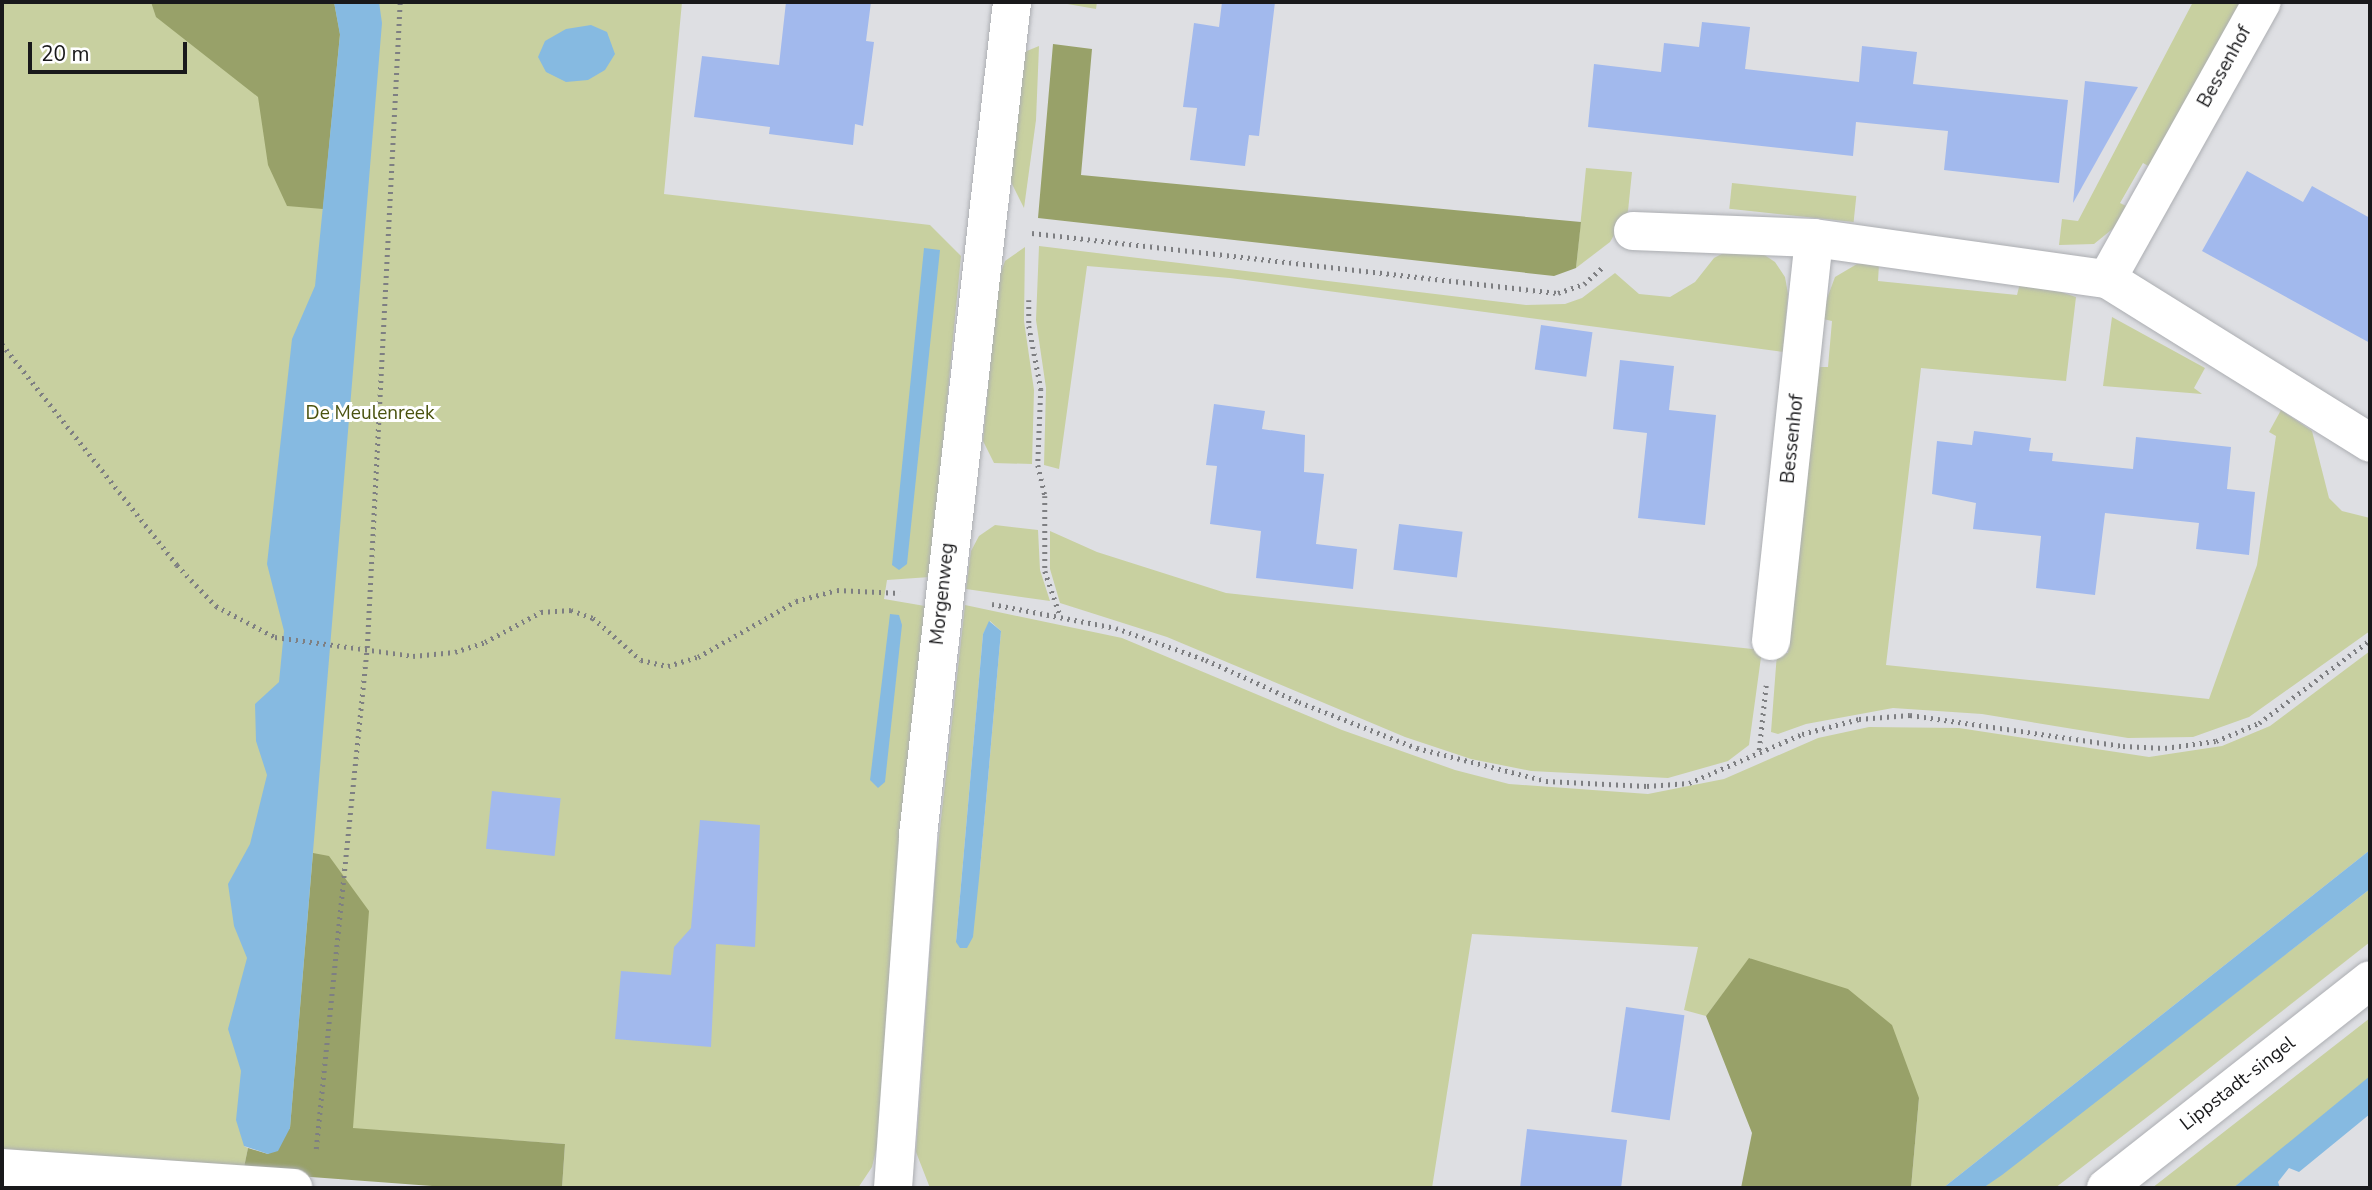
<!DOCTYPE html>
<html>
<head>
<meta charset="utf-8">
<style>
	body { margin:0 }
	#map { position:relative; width:2372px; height:1190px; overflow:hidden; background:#dedfe3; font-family:"Nunito Sans",sans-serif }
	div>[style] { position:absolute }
	.green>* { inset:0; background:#c8d0a0; transform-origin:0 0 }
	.forest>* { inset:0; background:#98a169 }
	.water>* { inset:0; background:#86bae1 }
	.building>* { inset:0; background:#a2b9ed; transform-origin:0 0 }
	.path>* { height:4.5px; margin-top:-2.25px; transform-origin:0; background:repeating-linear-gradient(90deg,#7e7f82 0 2px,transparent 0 7px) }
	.roads { filter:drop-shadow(0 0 2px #acaeb2) drop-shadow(0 0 2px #acaeb2) }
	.minor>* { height:38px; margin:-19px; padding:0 19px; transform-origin:19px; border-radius:19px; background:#fff }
	.primary>* { height:38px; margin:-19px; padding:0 19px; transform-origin:19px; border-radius:19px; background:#fff }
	span { translate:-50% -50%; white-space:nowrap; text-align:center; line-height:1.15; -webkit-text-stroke:6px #fff; paint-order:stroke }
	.street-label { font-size:19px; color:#19191b }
	.park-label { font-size:19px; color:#4a520f }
	.frame { position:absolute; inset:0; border:4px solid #19191b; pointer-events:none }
	.scale { position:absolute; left:28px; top:42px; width:159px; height:32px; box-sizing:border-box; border:4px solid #19191b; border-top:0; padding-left:9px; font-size:21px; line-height:24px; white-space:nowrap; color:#19191b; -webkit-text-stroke:5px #fff; paint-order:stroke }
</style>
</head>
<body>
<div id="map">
	<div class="green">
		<div style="clip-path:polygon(2px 2px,682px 2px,664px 194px,930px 225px,961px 256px,930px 577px,887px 580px,884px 599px,925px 606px,877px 1147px,872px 1167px,858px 1188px,562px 1188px,565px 1144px,355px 1129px,244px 1146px,248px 1148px,243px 1172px,2px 1153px)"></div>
		<div style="clip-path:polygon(1056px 2px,1097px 2px,1096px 9px)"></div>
		<div style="clip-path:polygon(2193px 2px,2241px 2px,2150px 167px,2143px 163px,2120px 203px,2128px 207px,2121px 222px,2094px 244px,2059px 245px,2062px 219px,2078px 221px)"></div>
		<div style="clip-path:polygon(1039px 46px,1036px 120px,1024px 208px,1009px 178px,1022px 53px)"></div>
		<div style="clip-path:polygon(1586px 168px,1632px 172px,1628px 211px,1610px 242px,1576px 268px)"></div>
		<div style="left:1732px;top:183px;width:125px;height:26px;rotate:6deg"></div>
		<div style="clip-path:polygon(1039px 246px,1526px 305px,1565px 304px,1582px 298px,1615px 273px,1639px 294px,1670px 297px,1695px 282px,1714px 258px,1729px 250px,1760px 252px,1775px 262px,1785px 277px,1788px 294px,1783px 352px,1230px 278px,1087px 266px,1059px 469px,1044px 465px,1046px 388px,1036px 320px)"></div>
		<div style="clip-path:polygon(1025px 247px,1024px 321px,1034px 390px,1032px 464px,994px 463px,983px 441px,998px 280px,1005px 261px)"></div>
		<div style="clip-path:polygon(1857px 264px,1879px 264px,1878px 281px,2017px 295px,2021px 279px,2076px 297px,2066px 381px,1921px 368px,1886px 665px,2209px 699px,2257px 565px,2276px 436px,2269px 432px,2281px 410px,2312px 431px,2329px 498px,2342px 511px,2370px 518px,2370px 631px,2249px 717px,2193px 737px,2128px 738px,1982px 714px,1893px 708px,1806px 724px,1778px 734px,1771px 732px,1777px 653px,1788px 653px,1819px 367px,1828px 367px,1832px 321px,1823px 319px,1825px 304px,1835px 277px)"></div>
		<div style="clip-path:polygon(2112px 317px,2205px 368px,2194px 388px,2202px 394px,2103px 386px)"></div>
		<div style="clip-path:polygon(995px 525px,1038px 530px,1040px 570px,1050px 601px,966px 589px,971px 551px,979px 536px)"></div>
		<div style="clip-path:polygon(1050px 531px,1097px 552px,1226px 593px,1762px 650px,1749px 745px,1728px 761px,1668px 778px,1531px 771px,1471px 759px,1405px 737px,1167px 637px,1060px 603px,1050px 569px)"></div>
		<div style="clip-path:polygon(evenodd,965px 605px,1122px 638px,1342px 730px,1455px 770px,1509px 784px,1648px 794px,1724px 779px,1818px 738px,1869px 727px,1959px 728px,2149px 757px,2222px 746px,2270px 726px,2370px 651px,2370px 850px,1943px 1188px,1911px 1188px,1919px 1098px,1750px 958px,1706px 1016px,1684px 1010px,1698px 947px,1472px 934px,1432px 1188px,930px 1188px,916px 1152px,936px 864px,965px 605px,990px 621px,1001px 631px,980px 869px,956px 942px,983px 634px,990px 621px)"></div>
		<div style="clip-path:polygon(2370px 889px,2370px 942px,2155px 1111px,2055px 1188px,1983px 1188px)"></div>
		<div style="clip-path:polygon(2370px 1018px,2370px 1097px,2285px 1147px,2233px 1188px,2152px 1188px)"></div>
	</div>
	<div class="forest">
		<div style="clip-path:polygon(151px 2px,334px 2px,340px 34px,323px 209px,287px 206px,268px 165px,258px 97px,156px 17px)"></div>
		<div style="clip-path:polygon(1053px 44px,1092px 49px,1081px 175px,1581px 222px,1576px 268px,1554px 276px,1038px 218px)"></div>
		<div style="clip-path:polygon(313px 853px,329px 856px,369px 911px,353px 1128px,565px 1144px,562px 1188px,459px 1188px,243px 1172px,248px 1148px,268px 1154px,290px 1128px)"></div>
		<div style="clip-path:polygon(1749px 958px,1848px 989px,1892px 1025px,1919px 1098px,1911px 1188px,1741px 1188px,1752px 1133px,1706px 1016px)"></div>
	</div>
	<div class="water">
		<div style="clip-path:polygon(334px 2px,379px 2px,382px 23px,290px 1128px,278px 1151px,268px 1154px,244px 1146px,236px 1120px,241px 1071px,228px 1029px,247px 958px,234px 926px,228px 884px,250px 844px,267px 775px,256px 741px,255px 704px,279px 682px,284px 631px,267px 564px,292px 339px,315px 286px,340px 35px)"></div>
		<div style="clip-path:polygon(591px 25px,607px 32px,615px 54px,605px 70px,588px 80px,566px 82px,546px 72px,538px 57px,545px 41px,566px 29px)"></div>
		<div style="clip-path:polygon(924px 248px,940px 250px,907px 564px,899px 570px,892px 565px)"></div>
		<div style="clip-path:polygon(890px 614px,899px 615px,902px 625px,885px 782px,878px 788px,870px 780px)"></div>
		<div style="clip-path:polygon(989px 621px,1001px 631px,980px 869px,973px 937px,967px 948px,960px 948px,956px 942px,983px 634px)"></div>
		<div style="clip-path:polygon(2370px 850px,2370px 889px,2002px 1175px,1983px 1188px,1943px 1188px)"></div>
		<div style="clip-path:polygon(2370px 1076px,2370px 1114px,2299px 1172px,2289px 1168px,2278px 1182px,2280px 1188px,2233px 1188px)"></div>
	</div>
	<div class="building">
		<div style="clip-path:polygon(786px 2px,871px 2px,866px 41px,874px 42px,863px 126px,855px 124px,853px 145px,769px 134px,770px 127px,694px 117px,702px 56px,779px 65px)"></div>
		<div style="clip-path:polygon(1222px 2px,1275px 2px,1259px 136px,1249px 135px,1245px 166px,1190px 160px,1197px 108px,1183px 107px,1194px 23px,1219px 27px)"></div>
		<div style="clip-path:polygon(1702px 22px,1750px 27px,1745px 69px,1859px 82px,1862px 46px,1917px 52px,1913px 84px,2068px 100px,2059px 183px,1944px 170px,1948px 131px,1856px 122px,1853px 156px,1588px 127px,1594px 64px,1661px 72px,1664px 43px,1699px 47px)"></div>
		<div style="clip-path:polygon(2085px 81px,2138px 87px,2073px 203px)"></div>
		<div style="clip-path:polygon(2247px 171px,2303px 202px,2312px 186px,2370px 218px,2370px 343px,2202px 251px)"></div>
		<div style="left:1541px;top:325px;width:52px;height:45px;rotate:8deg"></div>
		<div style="clip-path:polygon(1620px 360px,1674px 366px,1669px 410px,1716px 415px,1705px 525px,1638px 518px,1647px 433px,1613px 429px)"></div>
		<div style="clip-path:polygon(1214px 404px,1265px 411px,1262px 429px,1305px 435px,1304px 472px,1324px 474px,1316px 544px,1357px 549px,1353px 589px,1256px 578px,1261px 531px,1210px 524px,1217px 466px,1206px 465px)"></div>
		<div style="clip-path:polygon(1974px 431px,2031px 438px,2029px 451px,2053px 453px,2052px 461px,2133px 469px,2136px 437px,2231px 447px,2227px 489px,2255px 492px,2249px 555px,2196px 549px,2199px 523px,2105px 513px,2095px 595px,2036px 588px,2041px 536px,1973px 529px,1976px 503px,1932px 494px,1937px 441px,1972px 445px)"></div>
		<div style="left:1399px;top:524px;width:64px;height:46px;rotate:7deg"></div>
		<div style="left:492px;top:791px;width:69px;height:58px;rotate:6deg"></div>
		<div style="clip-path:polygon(700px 820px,760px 825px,755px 947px,716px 944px,711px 1047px,615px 1039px,621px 971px,671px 975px,674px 947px,691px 928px)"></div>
		<div style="left:1626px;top:1007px;width:59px;height:106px;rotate:8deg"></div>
		<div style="clip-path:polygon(1527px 1129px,1627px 1140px,1621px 1188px,1520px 1188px)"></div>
	</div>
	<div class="path">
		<div style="left:1032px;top:233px;width:529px;rotate:6.51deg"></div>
		<div style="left:1558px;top:293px;width:28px;rotate:-19deg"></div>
		<div style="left:1584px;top:284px;width:25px;rotate:-42deg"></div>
		<div style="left:1029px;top:300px;width:26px;rotate:90deg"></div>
		<div style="left:1029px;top:326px;width:64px;rotate:79.2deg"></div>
		<div style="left:1041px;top:389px;width:76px;rotate:92.3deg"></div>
		<div style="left:1038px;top:465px;width:32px;rotate:77deg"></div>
		<div style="left:1045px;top:496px;width:75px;rotate:90deg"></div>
		<div style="left:1045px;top:571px;width:46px;rotate:71.2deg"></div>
		<div style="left:2px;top:344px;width:282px;rotate:51.6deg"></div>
		<div style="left:177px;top:565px;width:57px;rotate:46.4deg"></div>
		<div style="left:216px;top:606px;width:67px;rotate:27.7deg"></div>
		<div style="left:275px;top:637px;width:139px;rotate:7.8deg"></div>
		<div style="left:413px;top:656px;width:42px;rotate:-5.4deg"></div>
		<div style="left:455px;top:652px;width:32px;rotate:-18deg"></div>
		<div style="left:485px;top:642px;width:64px;rotate:-28.2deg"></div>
		<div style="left:541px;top:612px;width:30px;rotate:-4deg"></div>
		<div style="left:571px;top:610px;width:23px;rotate:20deg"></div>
		<div style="left:593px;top:618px;width:64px;rotate:41.2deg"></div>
		<div style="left:641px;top:660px;width:28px;rotate:13deg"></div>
		<div style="left:668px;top:666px;width:31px;rotate:-17deg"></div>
		<div style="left:698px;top:657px;width:113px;rotate:-29.7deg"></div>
		<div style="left:796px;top:601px;width:42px;rotate:-15deg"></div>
		<div style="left:837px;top:590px;width:63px;rotate:2.7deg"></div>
		<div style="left:992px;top:604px;width:126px;rotate:11deg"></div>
		<div style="left:1116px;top:628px;width:96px;rotate:19.6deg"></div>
		<div style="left:1206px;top:660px;width:102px;rotate:24.3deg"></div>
		<div style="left:1299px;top:702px;width:127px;rotate:21.3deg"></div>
		<div style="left:1417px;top:748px;width:133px;rotate:14.3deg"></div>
		<div style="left:1546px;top:781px;width:101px;rotate:2.8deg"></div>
		<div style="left:1647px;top:786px;width:42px;rotate:-4.1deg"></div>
		<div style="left:1689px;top:783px;width:123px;rotate:-23.4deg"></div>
		<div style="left:1802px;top:734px;width:59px;rotate:-14.7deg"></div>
		<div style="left:1859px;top:719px;width:51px;rotate:-4.5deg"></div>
		<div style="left:1910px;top:715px;width:215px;rotate:8.3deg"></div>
		<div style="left:2123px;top:746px;width:42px;rotate:2.7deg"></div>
		<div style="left:2165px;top:748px;width:51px;rotate:-7.8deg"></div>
		<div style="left:2216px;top:741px;width:47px;rotate:-22.7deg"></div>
		<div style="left:2259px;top:723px;width:139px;rotate:-36.8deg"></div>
		<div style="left:1759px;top:750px;width:65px;rotate:-83.9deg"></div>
		<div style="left:316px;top:1149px;width:504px;rotate:-84.19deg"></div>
		<div style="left:367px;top:648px;width:647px;rotate:-87.08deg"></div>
	</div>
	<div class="roads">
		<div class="minor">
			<div style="left:1633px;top:231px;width:181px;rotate:2.2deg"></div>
			<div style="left:1814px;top:238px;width:296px;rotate:8deg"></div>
			<div style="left:2107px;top:279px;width:310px;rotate:31.9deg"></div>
			<div style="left:2107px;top:279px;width:317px;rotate:-60.8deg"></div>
			<div style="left:1771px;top:641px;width:405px;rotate:-83.9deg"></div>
			<div style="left:2px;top:1168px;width:292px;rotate:3.9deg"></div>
			<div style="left:893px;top:1188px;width:354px;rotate:-85.9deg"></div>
			<div style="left:918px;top:835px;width:838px;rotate:-83.56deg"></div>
		</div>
		<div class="primary">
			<div style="left:2106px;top:1188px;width:336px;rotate:-38.2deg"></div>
		</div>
	</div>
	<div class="street-label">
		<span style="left:2225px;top:67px;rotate:-61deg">Bessenhof</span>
		<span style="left:1793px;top:439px;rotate:-84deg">Bessenhof</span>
		<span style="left:943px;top:594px;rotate:-84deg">Morgenweg</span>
		<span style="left:2238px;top:1084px;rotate:-38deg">Lippstadt-singel</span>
	</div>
	<div class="park-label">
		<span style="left:370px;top:414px">De Meulenreek</span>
	</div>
	<div class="frame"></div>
	<div class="scale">20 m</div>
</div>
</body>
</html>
